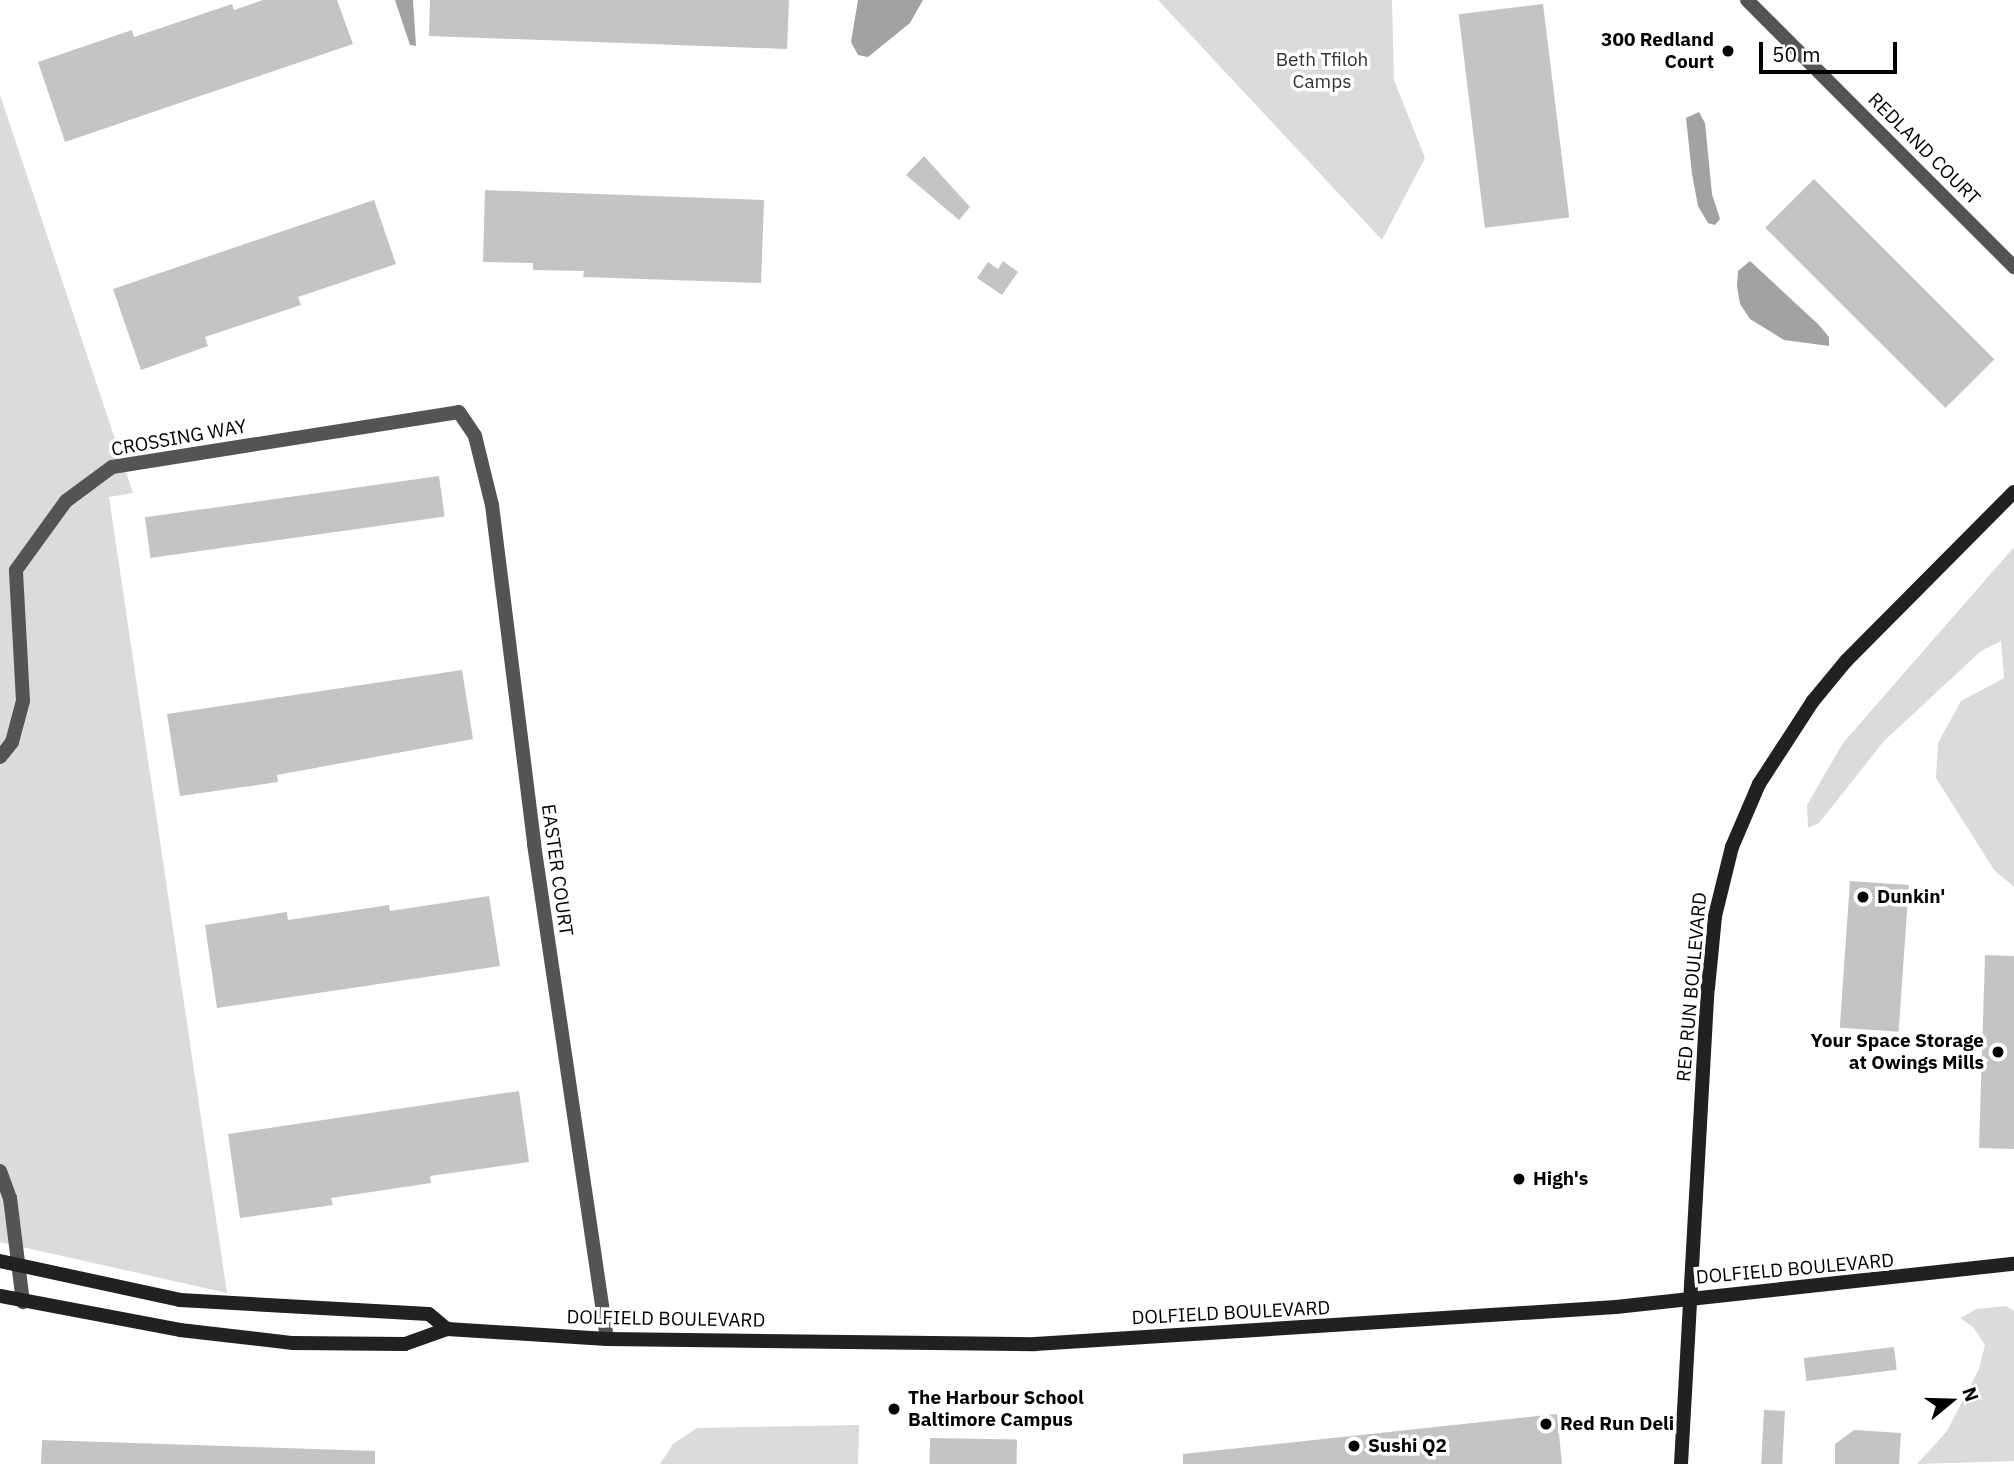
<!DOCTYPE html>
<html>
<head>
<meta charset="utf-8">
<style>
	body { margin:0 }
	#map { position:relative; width:2014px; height:1464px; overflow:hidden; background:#fff; font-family:"IBM Plex Sans",sans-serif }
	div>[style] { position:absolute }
	.green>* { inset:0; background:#dbdbdb }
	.water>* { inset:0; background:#a2a2a2 }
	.building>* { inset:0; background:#c4c4c4; transform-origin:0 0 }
	.minor>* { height:14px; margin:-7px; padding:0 7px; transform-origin:7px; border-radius:7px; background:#545454 }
	.secondary>* { height:14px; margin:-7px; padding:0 7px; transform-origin:7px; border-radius:7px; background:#212121 }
	.dots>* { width:19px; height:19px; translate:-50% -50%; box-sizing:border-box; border:4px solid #fff; border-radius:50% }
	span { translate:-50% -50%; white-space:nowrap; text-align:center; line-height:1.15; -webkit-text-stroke:7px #fff; paint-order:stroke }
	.poi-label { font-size:19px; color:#000; font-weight:700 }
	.right { translate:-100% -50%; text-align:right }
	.left { translate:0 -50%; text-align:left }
	.park-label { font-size:19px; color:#323232 }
	.street-label { font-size:19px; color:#000 }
	.north { position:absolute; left:1916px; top:1366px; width:70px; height:70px; -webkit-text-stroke:5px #fff; paint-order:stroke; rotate:71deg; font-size:19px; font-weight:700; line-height:28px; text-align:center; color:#000 }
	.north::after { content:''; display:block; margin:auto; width:24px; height:32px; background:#000; clip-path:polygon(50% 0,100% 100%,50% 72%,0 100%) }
	.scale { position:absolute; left:1759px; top:42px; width:138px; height:32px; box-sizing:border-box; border:4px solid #000; border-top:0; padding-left:9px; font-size:21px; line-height:24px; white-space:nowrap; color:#000; -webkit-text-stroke:5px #fff; paint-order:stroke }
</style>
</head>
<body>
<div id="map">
	<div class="green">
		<div style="clip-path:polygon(1158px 0,1392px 0,1394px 80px,1425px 158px,1382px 240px)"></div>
		<div style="clip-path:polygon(0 95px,133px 493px,109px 497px,227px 1293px,0 1242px)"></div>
		<div style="clip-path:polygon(2014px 547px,2014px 887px,1994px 870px,1936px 778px,1938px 743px,1961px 701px,2004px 678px,2001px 641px,1981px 651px,1884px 741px,1819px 823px,1808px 828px,1807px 805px,1843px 743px)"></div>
		<div style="clip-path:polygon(2006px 1306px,2014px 1311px,2014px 1461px,1917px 1464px,1947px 1431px,1979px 1369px,1985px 1345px,1973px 1327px,1960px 1318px,1977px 1309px)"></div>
		<div style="clip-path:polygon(859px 1425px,858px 1464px,660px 1464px,673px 1444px,697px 1428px)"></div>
	</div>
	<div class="water">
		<div style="clip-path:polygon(395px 0,413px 0,416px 46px,410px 45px)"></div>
		<div style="clip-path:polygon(858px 0,923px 0,910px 23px,868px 57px,858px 55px,851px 42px)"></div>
		<div style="clip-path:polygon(1699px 112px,1705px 123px,1712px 194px,1720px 219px,1715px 225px,1708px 223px,1698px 206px,1692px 174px,1686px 118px)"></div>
		<div style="clip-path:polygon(1750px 261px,1819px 325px,1829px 337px,1829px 346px,1784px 340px,1750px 319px,1740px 304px,1737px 286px,1738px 271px)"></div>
	</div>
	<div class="building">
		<div style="clip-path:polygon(263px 0,337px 0,353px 44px,65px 142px,38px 62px,132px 30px,134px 37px,232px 4px,234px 10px)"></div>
		<div style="clip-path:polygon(430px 0,789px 0,787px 49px,429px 36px)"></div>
		<div style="left:1543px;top:4px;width:215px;height:85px;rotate:83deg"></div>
		<div style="clip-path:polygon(924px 156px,970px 207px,959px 220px,906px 175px)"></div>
		<div style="left:1814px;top:179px;width:255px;height:69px;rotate:45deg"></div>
		<div style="clip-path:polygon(485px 190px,764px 200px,761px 283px,583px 277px,584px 271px,533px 270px,533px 263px,483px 262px)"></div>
		<div style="clip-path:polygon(374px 200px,396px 264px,298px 297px,301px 305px,205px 337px,208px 346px,141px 370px,113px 289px)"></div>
		<div style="clip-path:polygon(1003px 261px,1018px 272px,1002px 295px,977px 278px,988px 262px,998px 269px)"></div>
		<div style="left:439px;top:476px;width:41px;height:297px;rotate:82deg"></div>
		<div style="clip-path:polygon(462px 670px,473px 739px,277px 775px,278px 782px,180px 796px,167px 714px)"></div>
		<div style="left:1850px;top:881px;width:59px;height:147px;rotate:4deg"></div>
		<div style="clip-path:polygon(489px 896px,500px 966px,217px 1008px,205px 925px,287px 912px,288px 920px,389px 905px,390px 911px)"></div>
		<div style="clip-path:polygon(1985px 955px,2014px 956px,2014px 1149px,1979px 1148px)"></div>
		<div style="clip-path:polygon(519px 1091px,529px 1162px,430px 1176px,431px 1183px,331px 1198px,333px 1205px,240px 1218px,228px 1134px)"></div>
		<div style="left:1894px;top:1347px;width:23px;height:91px;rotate:83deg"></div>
		<div style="left:1764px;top:1410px;width:21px;height:54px;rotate:3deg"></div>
		<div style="clip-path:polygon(1557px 1414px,1562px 1464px,1183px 1464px,1183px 1454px)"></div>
		<div style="clip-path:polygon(1854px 1430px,1901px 1433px,1899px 1464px,1835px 1464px,1835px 1444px)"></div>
		<div style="left:930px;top:1438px;width:87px;height:26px;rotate:1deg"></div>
		<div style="clip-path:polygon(42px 1440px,375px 1451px,375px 1464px,41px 1464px)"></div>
	</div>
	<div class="minor">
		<div style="left:1747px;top:0;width:378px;rotate:45deg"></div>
		<div style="left:0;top:757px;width:19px;rotate:-51deg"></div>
		<div style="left:12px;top:742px;width:42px;rotate:-75deg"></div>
		<div style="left:23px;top:701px;width:131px;rotate:-93.1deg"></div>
		<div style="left:16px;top:570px;width:85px;rotate:-54.1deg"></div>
		<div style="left:66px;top:501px;width:57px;rotate:-36.5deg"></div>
		<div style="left:112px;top:467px;width:351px;rotate:-9deg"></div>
		<div style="left:459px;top:412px;width:29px;rotate:56deg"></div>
		<div style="left:475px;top:436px;width:71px;rotate:76.2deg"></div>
		<div style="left:492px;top:505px;width:342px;rotate:82.9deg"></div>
		<div style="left:534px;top:844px;width:500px;rotate:81.61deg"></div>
		<div style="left:0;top:1171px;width:29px;rotate:70deg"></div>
		<div style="left:10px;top:1198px;width:105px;rotate:82.9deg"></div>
	</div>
	<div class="secondary">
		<div style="left:0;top:1261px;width:184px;rotate:12.2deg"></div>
		<div style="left:180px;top:1300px;width:249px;rotate:3.2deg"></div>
		<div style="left:429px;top:1314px;width:23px;rotate:40deg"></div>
		<div style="left:0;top:1296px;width:183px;rotate:10.7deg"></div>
		<div style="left:180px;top:1330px;width:114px;rotate:6.6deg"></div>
		<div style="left:293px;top:1343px;width:112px;rotate:0.5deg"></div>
		<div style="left:405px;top:1344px;width:45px;rotate:-19.7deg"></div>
		<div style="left:447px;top:1329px;width:160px;rotate:3.6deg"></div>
		<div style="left:607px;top:1339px;width:428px;rotate:0.7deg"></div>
		<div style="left:1035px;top:1344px;width:582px;rotate:-3.64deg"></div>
		<div style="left:1616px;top:1307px;width:400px;rotate:-6.2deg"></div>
		<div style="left:1681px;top:1464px;width:477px;rotate:-86.8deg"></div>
		<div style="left:1708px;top:988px;width:72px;rotate:-84.4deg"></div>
		<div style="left:1715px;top:916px;width:71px;rotate:-76.2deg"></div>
		<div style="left:1732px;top:847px;width:69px;rotate:-66.8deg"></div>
		<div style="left:1759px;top:784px;width:99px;rotate:-57deg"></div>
		<div style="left:1813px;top:701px;width:52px;rotate:-50.5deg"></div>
		<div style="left:1846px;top:661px;width:238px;rotate:-45.2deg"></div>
	</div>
	<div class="dots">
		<div style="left:1728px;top:51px;background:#000"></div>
		<div style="left:1863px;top:897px;background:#000"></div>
		<div style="left:1998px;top:1052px;background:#000"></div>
		<div style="left:1519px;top:1179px;background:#000"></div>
		<div style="left:894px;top:1409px;background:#000"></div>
		<div style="left:1546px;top:1424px;background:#000"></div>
		<div style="left:1354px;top:1446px;background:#000"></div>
	</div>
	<div class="poi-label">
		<span class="right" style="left:1714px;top:51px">300 Redland<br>Court</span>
		<span class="left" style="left:1877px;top:897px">Dunkin'</span>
		<span class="right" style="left:1984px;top:1052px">Your Space Storage<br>at Owings Mills</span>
		<span class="left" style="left:1533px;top:1179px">High's</span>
		<span class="left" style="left:908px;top:1409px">The Harbour School<br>Baltimore Campus</span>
		<span class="left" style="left:1560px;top:1424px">Red Run Deli</span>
		<span class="left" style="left:1368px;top:1446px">Sushi Q2</span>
	</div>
	<div class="park-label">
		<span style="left:1322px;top:71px">Beth Tfiloh<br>Camps</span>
	</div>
	<div class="street-label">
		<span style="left:1924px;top:149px;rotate:45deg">REDLAND COURT</span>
		<span style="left:179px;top:438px;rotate:-10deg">CROSSING WAY</span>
		<span style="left:557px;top:870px;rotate:82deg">EASTER COURT</span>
		<span style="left:1692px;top:987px;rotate:-85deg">RED RUN BOULEVARD</span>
		<span style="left:1795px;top:1269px;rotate:-5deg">DOLFIELD BOULEVARD</span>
		<span style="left:1231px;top:1313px;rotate:-3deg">DOLFIELD BOULEVARD</span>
		<span style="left:666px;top:1319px;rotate:1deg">DOLFIELD BOULEVARD</span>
	</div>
	<div class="north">N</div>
	<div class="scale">50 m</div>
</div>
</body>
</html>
